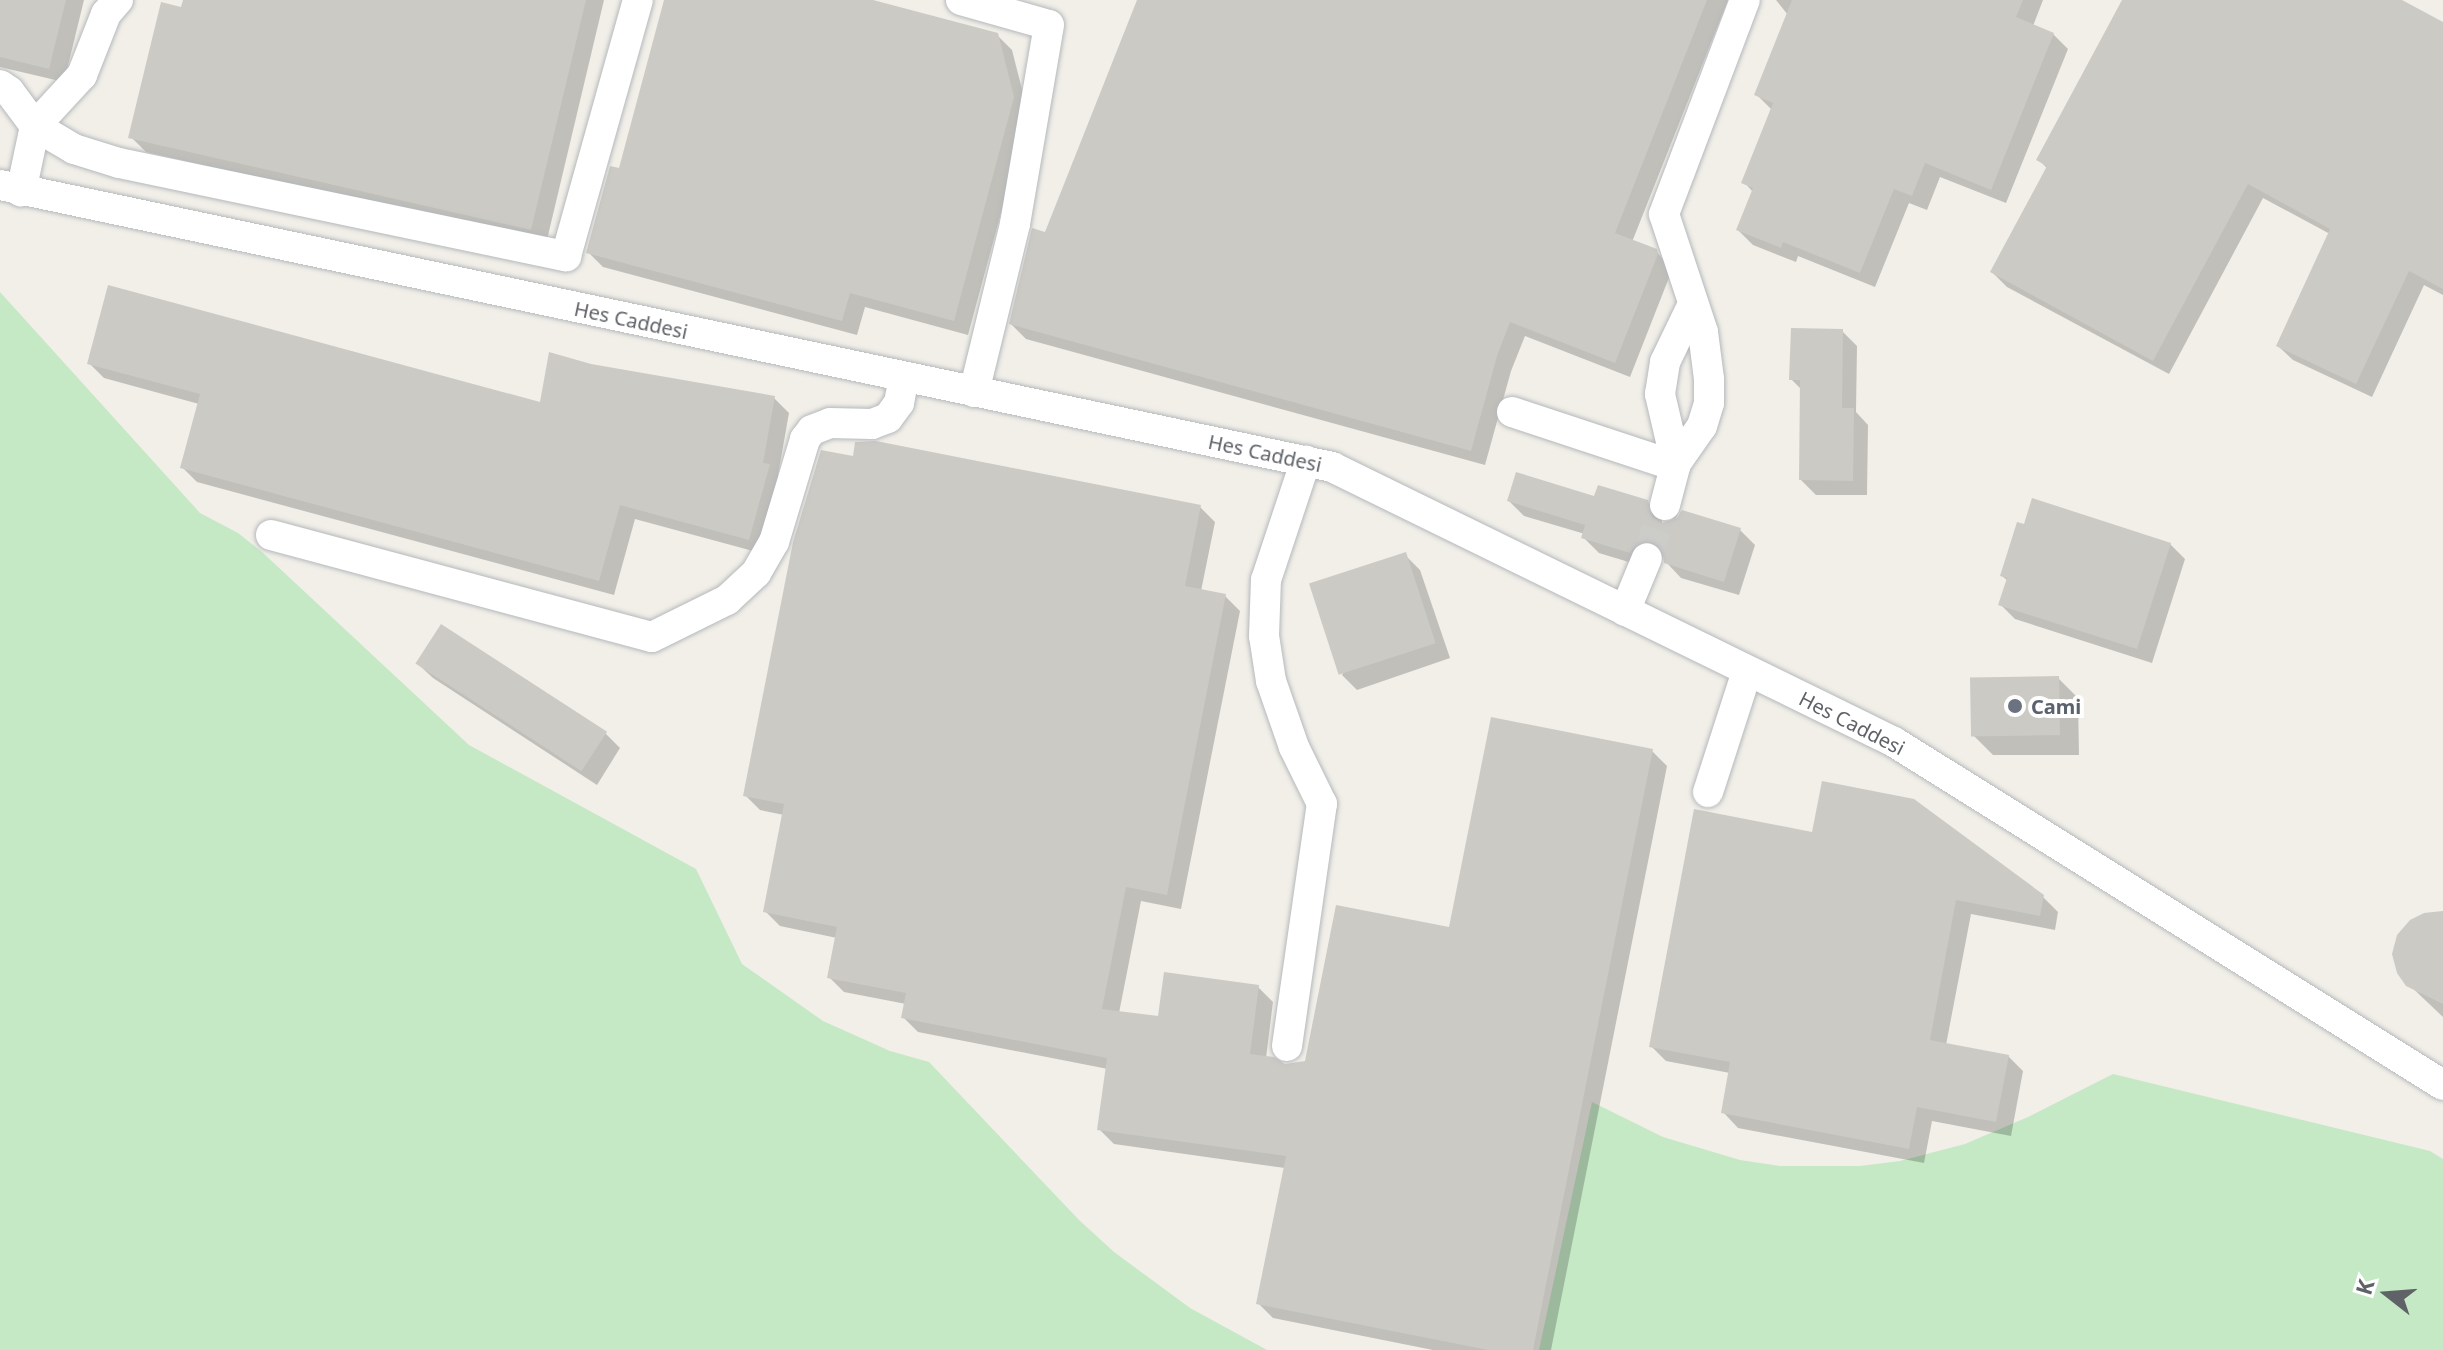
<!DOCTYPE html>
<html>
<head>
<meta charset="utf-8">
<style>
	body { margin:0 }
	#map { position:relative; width:2443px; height:1350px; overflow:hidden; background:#f1efe8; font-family:"Noto Sans",sans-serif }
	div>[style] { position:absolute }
	.green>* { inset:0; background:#c5e8c5 }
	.shadow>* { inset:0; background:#0003 }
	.building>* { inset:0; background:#cccac5; transform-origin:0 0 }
	.minor-tunnel>* { height:30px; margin-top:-15px; transform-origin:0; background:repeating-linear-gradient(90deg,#ccccc8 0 30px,transparent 0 45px) }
	.roads { filter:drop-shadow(0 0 2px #b5b8bc) drop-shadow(0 0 2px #b5b8bc) }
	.minor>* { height:30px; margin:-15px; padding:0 15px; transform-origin:15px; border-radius:15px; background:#fff }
	.dots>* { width:22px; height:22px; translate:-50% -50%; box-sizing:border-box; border:4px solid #fff; border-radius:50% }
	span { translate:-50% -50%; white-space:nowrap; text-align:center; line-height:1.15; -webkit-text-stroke:8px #fff; paint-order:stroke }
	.street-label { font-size:20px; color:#5f6368 }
	.worship-label { font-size:20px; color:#5b616d; font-weight:700 }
	.left { translate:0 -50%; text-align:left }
	.north { position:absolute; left:2347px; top:1254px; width:80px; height:80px; -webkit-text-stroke:6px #fff; paint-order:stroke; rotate:287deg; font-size:22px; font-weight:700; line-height:32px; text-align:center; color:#5f6368 }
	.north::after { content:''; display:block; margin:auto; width:28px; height:36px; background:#5f6368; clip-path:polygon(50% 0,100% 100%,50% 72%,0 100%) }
</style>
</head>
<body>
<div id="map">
	<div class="green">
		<div style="clip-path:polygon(0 292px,200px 513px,238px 533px,262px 552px,469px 745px,696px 869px,742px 964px,823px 1021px,890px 1051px,929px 1062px,1079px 1220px,1114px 1252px,1190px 1308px,1267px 1350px,0 1350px)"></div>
		<div style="clip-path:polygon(2113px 1074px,2430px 1151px,2443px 1159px,2443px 1350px,1539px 1350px,1592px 1102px,1663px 1137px,1740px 1160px,1780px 1166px,1860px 1166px,1900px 1161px,1965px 1144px,2028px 1117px)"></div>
	</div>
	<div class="shadow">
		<div style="clip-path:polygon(0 0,84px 0,64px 82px,0 67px)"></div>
		<div style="clip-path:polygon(185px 0,604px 0,546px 244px,146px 152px,131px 137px)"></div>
		<div style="clip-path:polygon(666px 0,865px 0,997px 35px,1012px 50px,1028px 113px,968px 335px,865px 307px,857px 335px,603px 267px,588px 252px,620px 170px)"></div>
		<div style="clip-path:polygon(1139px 0,1728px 0,1632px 242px,1656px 251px,1672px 270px,1630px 377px,1525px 336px,1511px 371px,1485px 465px,1026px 339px,1011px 324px)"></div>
		<div style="clip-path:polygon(1776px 0,2043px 0,2033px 26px,2053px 34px,2068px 49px,2006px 203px,1940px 177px,1927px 210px,1909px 203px,1875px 287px,1798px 256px,1796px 262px,1753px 245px,1738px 230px,1753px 192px,1744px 182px,1772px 110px,1756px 94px,1788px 15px)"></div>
		<div style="clip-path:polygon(2125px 0,2398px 0,2443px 24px,2443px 295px,2424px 285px,2372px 397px,2293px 360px,2278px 346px,2330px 234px,2263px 198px,2169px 374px,2007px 287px,1992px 272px,2048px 169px,2039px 160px)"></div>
		<div style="clip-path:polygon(1842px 331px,1857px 346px,1856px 412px,1868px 425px,1867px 495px,1816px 495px,1801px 480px,1802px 390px,1791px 379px)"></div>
		<div style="clip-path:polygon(89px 363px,541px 405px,591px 366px,774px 398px,789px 413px,778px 475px,783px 481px,764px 554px,635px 519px,614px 595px,197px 482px,182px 467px,199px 404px,104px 378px)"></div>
		<div style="clip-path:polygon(1596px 498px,1647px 502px,1662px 517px,1662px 524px,1740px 530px,1755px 545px,1739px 595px,1681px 578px,1666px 562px,1665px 556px,1652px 558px,1645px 567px,1599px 553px,1584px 538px,1585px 534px,1524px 516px,1509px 501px)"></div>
		<div style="clip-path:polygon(1200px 507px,1215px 522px,1201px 591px,1225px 596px,1240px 611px,1181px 909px,1141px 901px,1119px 1013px,1160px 1019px,1258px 987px,1273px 1002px,1266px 1058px,1285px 1066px,1306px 1063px,1652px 751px,1667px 766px,1551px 1350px,1433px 1350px,1273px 1318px,1258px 1303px,1285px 1168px,1114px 1144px,1099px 1129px,1108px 1069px,918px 1032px,903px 1017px,906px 1004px,844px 992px,829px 977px,837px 938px,780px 926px,765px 911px,784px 815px,760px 810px,745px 795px)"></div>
		<div style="clip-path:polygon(2170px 544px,2185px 559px,2152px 663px,2015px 619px,2000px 604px,2008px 581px,2002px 576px)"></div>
		<div style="clip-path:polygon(1405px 555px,1420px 570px,1450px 658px,1357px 690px,1342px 675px)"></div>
		<div style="clip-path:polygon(418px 664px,605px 733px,620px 748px,597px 785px,433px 678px)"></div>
		<div style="clip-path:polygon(2058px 678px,2078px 698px,2079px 755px,1993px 755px,1973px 735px)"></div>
		<div style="clip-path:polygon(1696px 812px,2043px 897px,2058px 912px,2055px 930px,1971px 914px,1946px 1045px,2008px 1056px,2023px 1071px,2011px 1136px,1932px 1121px,1924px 1163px,1738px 1128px,1723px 1112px,1730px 1073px,1666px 1061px,1651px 1046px)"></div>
		<div style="clip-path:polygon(2443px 914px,2443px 1017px,2403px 979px)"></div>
	</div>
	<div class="building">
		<div style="clip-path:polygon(0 0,66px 0,49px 69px,0 57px)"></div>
		<div style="clip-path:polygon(183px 0,586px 0,531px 230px,128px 138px,161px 2px,181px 7px)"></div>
		<div style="clip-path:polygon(664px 0,873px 0,998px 33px,1014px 97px,954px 321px,850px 293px,842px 321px,586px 253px,610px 166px,619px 168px)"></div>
		<div style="clip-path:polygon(1137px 0,1707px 0,1615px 233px,1657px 249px,1658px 254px,1615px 363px,1510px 322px,1497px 356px,1471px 451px,1009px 324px,1032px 228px,1045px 232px)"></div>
		<div style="clip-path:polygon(1792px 0,2023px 0,2016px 17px,2054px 33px,1991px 190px,1925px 163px,1912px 196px,1894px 189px,1860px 273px,1783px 242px,1781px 248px,1736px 230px,1753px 188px,1741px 183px,1773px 103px,1754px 95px)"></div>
		<div style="clip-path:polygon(2122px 0,2402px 0,2443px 22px,2443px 289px,2409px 271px,2356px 384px,2276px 346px,2330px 229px,2248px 184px,2153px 361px,1990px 272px,2047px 166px,2036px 160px)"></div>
		<div style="clip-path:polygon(108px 285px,540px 402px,549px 352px,591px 364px,775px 396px,763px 463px,770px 464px,749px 540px,620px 505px,599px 581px,180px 468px,200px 394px,87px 364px)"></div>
		<div style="clip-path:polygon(1791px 328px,1843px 329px,1842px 408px,1854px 408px,1853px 481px,1799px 480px,1800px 380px,1789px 380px)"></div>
		<div style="clip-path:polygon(876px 441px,1201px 505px,1185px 586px,1226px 594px,1167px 895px,1126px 887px,1102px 1009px,1158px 1016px,1164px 972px,1259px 985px,1250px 1054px,1274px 1057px,1285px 1064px,1305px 1061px,1336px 905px,1449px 927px,1491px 717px,1653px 749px,1533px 1350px,1488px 1350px,1256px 1304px,1286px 1156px,1097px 1130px,1107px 1058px,901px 1018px,906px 993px,827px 978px,837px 927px,763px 912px,784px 804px,743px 796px,793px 542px,821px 450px,853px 456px,855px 442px)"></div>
		<div style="clip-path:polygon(1516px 472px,1594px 496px,1598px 485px,1648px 500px,1652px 517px,1661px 523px,1677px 518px,1682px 510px,1741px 528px,1724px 582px,1664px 563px,1662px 548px,1653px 541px,1637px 543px,1630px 553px,1581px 538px,1585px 525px,1507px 501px)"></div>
		<div style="clip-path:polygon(2032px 498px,2171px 543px,2137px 649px,1998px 605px,2007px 578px,2000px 576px,2017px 522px,2024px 524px)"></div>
		<div style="left:1406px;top:552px;width:96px;height:102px;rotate:72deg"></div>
		<div style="left:441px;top:624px;width:198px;height:47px;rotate:33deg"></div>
		<div style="left:2059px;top:676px;width:59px;height:89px;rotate:89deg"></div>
		<div style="clip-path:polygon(1822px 781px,1914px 799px,2044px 895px,2040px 916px,1956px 900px,1930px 1040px,2009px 1055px,1996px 1122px,1917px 1107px,1909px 1149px,1721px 1113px,1730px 1062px,1649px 1047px,1694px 809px,1812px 832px)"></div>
		<div style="clip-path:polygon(2443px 911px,2443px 1004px,2406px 986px,2397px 973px,2392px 954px,2397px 935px,2410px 920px,2424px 913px)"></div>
	</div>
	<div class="minor-tunnel">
		<div style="left:1647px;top:558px;width:56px;rotate:-71.2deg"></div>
	</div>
	<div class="roads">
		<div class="minor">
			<div style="left:118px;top:0;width:18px;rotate:131deg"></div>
			<div style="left:106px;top:14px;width:66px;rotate:111.5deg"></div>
			<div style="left:82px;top:75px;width:69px;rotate:132.7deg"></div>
			<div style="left:35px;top:126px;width:45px;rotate:30.5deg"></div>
			<div style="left:74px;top:149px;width:47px;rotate:17.3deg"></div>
			<div style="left:119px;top:163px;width:457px;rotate:11.8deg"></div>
			<div style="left:566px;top:256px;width:266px;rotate:-74.3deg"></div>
			<div style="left:961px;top:0;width:91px;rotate:15.9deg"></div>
			<div style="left:1049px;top:25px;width:202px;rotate:99.7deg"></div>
			<div style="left:1015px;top:224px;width:173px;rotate:103.7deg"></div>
			<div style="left:0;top:85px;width:11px;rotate:34deg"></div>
			<div style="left:9px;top:91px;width:44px;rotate:53.4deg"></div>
			<div style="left:35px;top:126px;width:67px;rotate:102deg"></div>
			<div style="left:0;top:185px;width:1362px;rotate:11.95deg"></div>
			<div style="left:1332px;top:467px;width:626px;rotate:26.07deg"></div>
			<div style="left:1894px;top:742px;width:647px;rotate:32deg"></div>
			<div style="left:1512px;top:412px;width:172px;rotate:18.3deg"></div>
			<div style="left:1676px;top:463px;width:71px;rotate:-103.1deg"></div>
			<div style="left:1660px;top:394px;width:32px;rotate:-81deg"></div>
			<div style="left:1665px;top:362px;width:62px;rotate:-64.3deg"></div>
			<div style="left:1665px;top:505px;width:43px;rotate:-75.3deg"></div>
			<div style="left:1676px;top:463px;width:45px;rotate:-54.9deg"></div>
			<div style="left:1702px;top:426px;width:24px;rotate:-73deg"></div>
			<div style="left:1709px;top:403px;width:24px;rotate:-90deg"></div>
			<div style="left:1709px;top:379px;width:47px;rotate:-97.3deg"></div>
			<div style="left:1703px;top:332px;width:124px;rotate:-108.3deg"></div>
			<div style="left:1664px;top:214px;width:229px;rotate:-69.3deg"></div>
			<div style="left:271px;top:535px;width:394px;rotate:15deg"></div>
			<div style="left:652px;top:637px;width:84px;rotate:-26.3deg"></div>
			<div style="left:727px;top:600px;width:40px;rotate:-43deg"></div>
			<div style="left:756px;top:573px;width:36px;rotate:-60deg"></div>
			<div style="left:774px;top:542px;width:108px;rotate:-73.2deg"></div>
			<div style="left:805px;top:439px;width:11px;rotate:-52deg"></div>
			<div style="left:812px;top:430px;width:19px;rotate:-21deg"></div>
			<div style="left:830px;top:423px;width:42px;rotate:1.4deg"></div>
			<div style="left:872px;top:424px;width:17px;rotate:-21deg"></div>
			<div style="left:888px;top:418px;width:19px;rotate:-54deg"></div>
			<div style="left:899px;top:403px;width:26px;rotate:-79deg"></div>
			<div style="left:1625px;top:611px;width:57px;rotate:-67.5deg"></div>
			<div style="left:1708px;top:792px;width:127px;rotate:-72.1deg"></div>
			<div style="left:1287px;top:1046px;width:245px;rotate:-81.8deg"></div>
			<div style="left:1322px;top:804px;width:64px;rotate:-116.2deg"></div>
			<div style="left:1294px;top:747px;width:70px;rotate:-109.2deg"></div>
			<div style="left:1271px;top:681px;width:46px;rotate:-98.8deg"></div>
			<div style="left:1264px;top:636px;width:56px;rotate:-88deg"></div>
			<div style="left:1266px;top:580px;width:126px;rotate:-71.6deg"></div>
		</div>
	</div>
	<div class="dots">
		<div style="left:2015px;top:706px;background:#6b7280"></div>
	</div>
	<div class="street-label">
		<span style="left:631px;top:320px;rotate:12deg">Hes Caddesi</span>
		<span style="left:1265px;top:453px;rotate:12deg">Hes Caddesi</span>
		<span style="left:1852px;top:723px;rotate:27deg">Hes Caddesi</span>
	</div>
	<div class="worship-label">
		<span class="left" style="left:2031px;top:706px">Cami</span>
	</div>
	<div class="north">K</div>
</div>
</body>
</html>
